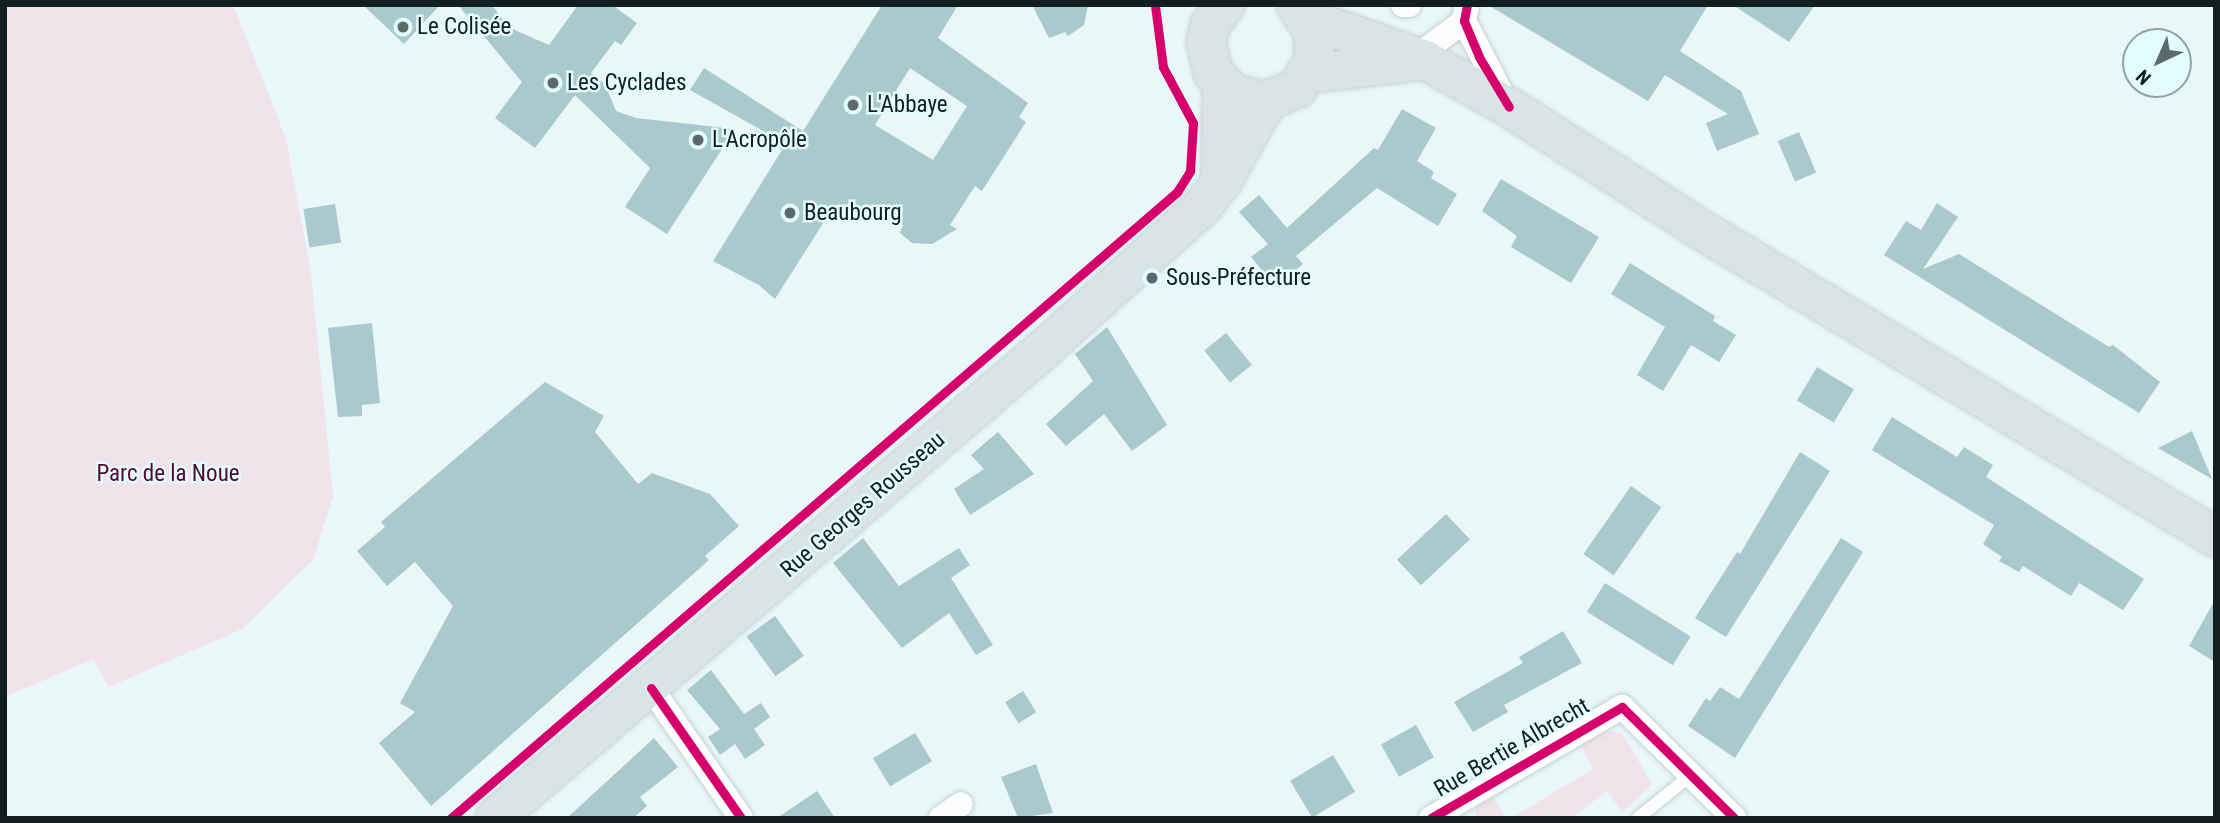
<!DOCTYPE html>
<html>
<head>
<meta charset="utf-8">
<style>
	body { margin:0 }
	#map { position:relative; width:2220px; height:823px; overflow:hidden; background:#e9f7f8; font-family:"Roboto Condensed",sans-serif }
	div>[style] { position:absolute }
	.green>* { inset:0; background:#f0e3ea }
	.building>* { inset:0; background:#aac9cc; transform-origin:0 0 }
	.roads { filter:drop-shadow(0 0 2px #c6d2d3) drop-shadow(0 0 2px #c6d2d3) }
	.service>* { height:12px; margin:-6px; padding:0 6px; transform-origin:6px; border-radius:6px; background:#fcfefe }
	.minor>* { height:24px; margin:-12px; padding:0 12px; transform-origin:12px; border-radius:12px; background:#fcfefe }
	.primary>* { height:38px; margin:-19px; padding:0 19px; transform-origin:19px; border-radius:19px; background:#d9e4e4 }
	.cycleway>* { height:9px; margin:-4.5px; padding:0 4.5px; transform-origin:4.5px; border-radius:4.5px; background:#d6006c }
	.dots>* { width:19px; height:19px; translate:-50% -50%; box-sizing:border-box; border:4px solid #e3fcfe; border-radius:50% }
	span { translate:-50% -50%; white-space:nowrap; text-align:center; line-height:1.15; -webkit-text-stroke:5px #e3fcfe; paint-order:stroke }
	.poi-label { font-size:23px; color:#121e1f }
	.left { translate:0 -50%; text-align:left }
	.park-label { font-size:23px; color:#540631 }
	.street-label { font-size:23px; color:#121e1f }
	.frame { position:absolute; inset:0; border:7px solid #121e1f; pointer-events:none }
	.north { position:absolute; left:2122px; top:28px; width:70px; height:70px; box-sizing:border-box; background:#e3fcfe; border:2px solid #8fa3a5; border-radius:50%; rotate:224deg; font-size:19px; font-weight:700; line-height:28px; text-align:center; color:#121e1f }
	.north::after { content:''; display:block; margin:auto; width:24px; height:32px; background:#5d6a6b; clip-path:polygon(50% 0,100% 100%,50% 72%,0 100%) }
</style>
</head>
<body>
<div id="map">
	<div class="green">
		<div style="clip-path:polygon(5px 5px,233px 5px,286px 139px,311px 273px,333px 497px,313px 560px,242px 629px,109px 687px,93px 659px,5px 697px)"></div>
		<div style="clip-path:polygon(1607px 731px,1622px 733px,1652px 784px,1623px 812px,1606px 791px,1573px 818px,1511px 818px,1593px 769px,1580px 743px)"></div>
		<div style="clip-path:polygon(1492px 794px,1506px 818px,1476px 818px,1475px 810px)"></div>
	</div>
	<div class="building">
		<div style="clip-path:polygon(363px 5px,440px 5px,404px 44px)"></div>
		<div style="clip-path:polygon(458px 5px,492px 5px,508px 27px,549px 45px,578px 5px,612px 5px,637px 23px,621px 45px,615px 41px,591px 73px,605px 84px,616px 111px,636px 118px,735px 129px,667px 234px,625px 207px,650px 168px,575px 95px,535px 148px,495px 118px,522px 82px)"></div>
		<div style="clip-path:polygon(evenodd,882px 5px,958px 5px,938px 38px,1028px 103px,1019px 117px,1026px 122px,982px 191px,975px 186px,950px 225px,957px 229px,932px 244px,912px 243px,900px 233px,903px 225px,849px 203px,844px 211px,834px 206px,775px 299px,759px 285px,713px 261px,782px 150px,753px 131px,765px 132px,690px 90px,704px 68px,803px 131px,882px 5px,910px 68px,967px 106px,933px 160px,875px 125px,910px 68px)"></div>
		<div style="clip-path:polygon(1032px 5px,1088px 5px,1084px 25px,1068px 36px,1065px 32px,1049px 38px)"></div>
		<div style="clip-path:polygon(1488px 5px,1708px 5px,1680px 51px,1741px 91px,1759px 134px,1717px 151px,1706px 123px,1728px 114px,1665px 75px,1648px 101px)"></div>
		<div style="clip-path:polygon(1733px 5px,1815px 5px,1789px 42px)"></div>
		<div style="clip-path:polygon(1402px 109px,1436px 128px,1417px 161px,1434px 172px,1431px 178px,1457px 194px,1438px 226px,1377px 188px,1296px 256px,1303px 264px,1276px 287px,1251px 257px,1268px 244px,1239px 212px,1259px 195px,1287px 228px,1374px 148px,1378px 150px)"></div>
		<div style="left:1799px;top:132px;width:44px;height:23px;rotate:67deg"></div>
		<div style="clip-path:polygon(1501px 179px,1599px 237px,1571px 283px,1511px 247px,1517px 236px,1482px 211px)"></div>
		<div style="clip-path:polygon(1937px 203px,1958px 217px,1923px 269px,1959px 254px,2109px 347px,2113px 345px,2160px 382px,2139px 413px,1884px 255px,1906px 221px,1921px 230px)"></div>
		<div style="left:335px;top:204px;width:39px;height:32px;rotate:81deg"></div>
		<div style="clip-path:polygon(1630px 263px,1715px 316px,1713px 321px,1736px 335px,1719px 362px,1691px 345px,1663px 391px,1637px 375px,1665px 327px,1611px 294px)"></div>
		<div style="clip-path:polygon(372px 323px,380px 403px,362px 405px,362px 416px,338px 417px,328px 328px)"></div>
		<div style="clip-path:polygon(1107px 327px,1167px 425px,1132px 451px,1104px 414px,1066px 446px,1046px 424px,1093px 381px,1075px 354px)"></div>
		<div style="left:1226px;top:333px;width:41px;height:28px;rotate:51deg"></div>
		<div style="left:1817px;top:367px;width:43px;height:39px;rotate:31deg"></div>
		<div style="clip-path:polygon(545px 382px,604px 416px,595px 432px,638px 484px,652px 473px,710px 494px,739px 526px,705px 556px,709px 560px,431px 806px,379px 743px,415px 712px,400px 703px,453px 606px,415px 562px,387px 586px,357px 551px,385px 527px,381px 522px)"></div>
		<div style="clip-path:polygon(1892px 417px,1957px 457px,1964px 447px,1993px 465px,1986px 477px,2144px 579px,2123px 610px,2079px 583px,2071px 596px,2023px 566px,2019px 572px,1999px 561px,2002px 557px,1983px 544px,1994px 525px,1872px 450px)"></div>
		<div style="clip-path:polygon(2192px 431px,2212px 479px,2158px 448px)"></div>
		<div style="clip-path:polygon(998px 432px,1034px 474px,970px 515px,954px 489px,984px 469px,971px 455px)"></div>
		<div style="clip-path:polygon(1800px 452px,1830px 471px,1726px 637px,1695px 618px,1737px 552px,1740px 554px)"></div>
		<div style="left:1631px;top:486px;width:37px;height:83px;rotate:35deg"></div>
		<div style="left:1446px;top:514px;width:35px;height:67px;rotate:47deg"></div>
		<div style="clip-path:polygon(863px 538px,899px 586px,959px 548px,970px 565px,951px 578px,993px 645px,976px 655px,949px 613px,902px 648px,833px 563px)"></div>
		<div style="clip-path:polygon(1841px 538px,1863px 552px,1735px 758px,1688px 726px,1706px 698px,1710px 701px,1720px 687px,1739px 699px)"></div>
		<div style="left:1605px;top:583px;width:101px;height:34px;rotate:32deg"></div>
		<div style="clip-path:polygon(2215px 600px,2215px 662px,2189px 646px)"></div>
		<div style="left:775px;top:616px;width:49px;height:35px;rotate:54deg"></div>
		<div style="clip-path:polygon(1563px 631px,1582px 663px,1504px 705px,1508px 712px,1473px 732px,1454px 702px,1523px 663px,1519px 657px)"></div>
		<div style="clip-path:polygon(711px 670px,744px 714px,761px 703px,770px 717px,754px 729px,765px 745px,745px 759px,735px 744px,720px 755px,708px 737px,720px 729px,687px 690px)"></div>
		<div style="left:1023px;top:691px;width:25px;height:21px;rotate:58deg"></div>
		<div style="left:1416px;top:725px;width:37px;height:40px;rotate:61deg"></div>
		<div style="left:915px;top:733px;width:33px;height:49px;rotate:59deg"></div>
		<div style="clip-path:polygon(654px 738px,678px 767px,640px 797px,647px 806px,633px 818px,567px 818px)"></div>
		<div style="left:1333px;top:755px;width:43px;height:50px;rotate:59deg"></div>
		<div style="clip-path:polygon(1036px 764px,1053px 813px,1018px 818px,1001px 777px)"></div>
		<div style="clip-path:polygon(817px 791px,835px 818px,777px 818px)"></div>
	</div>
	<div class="roads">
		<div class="service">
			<div style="left:1638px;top:818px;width:68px;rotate:-39.1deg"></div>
		</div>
		<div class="minor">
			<div style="left:1403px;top:5px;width:6px"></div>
			<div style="left:1467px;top:5px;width:16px;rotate:101deg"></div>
			<div style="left:1464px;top:21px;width:91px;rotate:62.6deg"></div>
			<div style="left:1416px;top:57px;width:60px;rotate:-36.9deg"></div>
			<div style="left:651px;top:688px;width:158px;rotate:55.3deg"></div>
			<div style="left:941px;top:818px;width:24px;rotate:-35deg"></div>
			<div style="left:1431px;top:818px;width:221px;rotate:-30.2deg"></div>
			<div style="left:1622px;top:707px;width:158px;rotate:44.7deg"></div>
		</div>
		<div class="primary">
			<div style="left:1225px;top:5px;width:25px;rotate:127deg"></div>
			<div style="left:1210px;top:25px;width:17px;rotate:103deg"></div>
			<div style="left:1206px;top:42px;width:32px;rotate:77deg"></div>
			<div style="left:1213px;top:73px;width:31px;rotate:45deg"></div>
			<div style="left:1235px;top:95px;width:33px;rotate:11deg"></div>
			<div style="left:1267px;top:101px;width:33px;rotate:-23deg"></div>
			<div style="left:1297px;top:88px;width:32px;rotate:-58deg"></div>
			<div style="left:1314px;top:61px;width:29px;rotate:-90deg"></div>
			<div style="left:1314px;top:32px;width:32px;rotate:-124deg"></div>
			<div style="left:1308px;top:19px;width:124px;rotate:19.3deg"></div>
			<div style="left:1425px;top:60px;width:96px;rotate:29.2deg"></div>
			<div style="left:1509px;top:107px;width:221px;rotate:32.6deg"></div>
			<div style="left:1695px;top:226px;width:606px;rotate:30.88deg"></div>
			<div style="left:1308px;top:74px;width:110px;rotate:-6.8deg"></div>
			<div style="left:1221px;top:181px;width:96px;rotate:-89.4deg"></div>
			<div style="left:495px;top:818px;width:721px;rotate:-40.5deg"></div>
			<div style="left:1043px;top:350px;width:214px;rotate:-42deg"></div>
			<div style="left:1202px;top:207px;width:31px;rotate:-52deg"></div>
			<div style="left:1221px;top:183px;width:94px;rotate:-60.7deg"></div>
		</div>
	</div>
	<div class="cycleway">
		<div style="left:1467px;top:5px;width:16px;rotate:101deg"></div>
		<div style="left:1464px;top:21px;width:39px;rotate:67deg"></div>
		<div style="left:1479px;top:57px;width:58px;rotate:59deg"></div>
		<div style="left:651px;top:688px;width:158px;rotate:55.3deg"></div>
		<div style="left:451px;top:818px;width:959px;rotate:-40.77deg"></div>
		<div style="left:1177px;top:192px;width:25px;rotate:-58deg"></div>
		<div style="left:1190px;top:171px;width:48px;rotate:-86.4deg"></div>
		<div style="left:1193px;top:123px;width:64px;rotate:-118.2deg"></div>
		<div style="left:1163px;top:67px;width:63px;rotate:-97.4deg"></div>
		<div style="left:1431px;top:818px;width:221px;rotate:-30.2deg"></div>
		<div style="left:1622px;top:707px;width:158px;rotate:44.7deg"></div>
	</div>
	<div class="dots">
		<div style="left:403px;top:27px;background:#5d6a6b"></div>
		<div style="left:553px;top:83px;background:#5d6a6b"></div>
		<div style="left:853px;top:105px;background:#5d6a6b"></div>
		<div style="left:698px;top:140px;background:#5d6a6b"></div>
		<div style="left:790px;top:213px;background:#5d6a6b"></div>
		<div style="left:1152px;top:278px;background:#5d6a6b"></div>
	</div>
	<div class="poi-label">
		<span class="left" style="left:417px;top:27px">Le Colisée</span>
		<span class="left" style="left:567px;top:83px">Les Cyclades</span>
		<span class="left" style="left:867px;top:105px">L'Abbaye</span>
		<span class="left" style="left:712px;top:140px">L'Acropôle</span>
		<span class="left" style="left:804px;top:213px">Beaubourg</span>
		<span class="left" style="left:1166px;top:278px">Sous-Préfecture</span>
	</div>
	<div class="park-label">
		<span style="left:168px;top:474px">Parc de la Noue</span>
	</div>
	<div class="street-label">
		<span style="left:863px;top:505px;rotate:-41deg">Rue Georges Rousseau</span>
		<span style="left:1512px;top:748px;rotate:-30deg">Rue Bertie Albrecht</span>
	</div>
	<div class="frame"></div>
	<div class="north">N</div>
</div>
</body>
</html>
